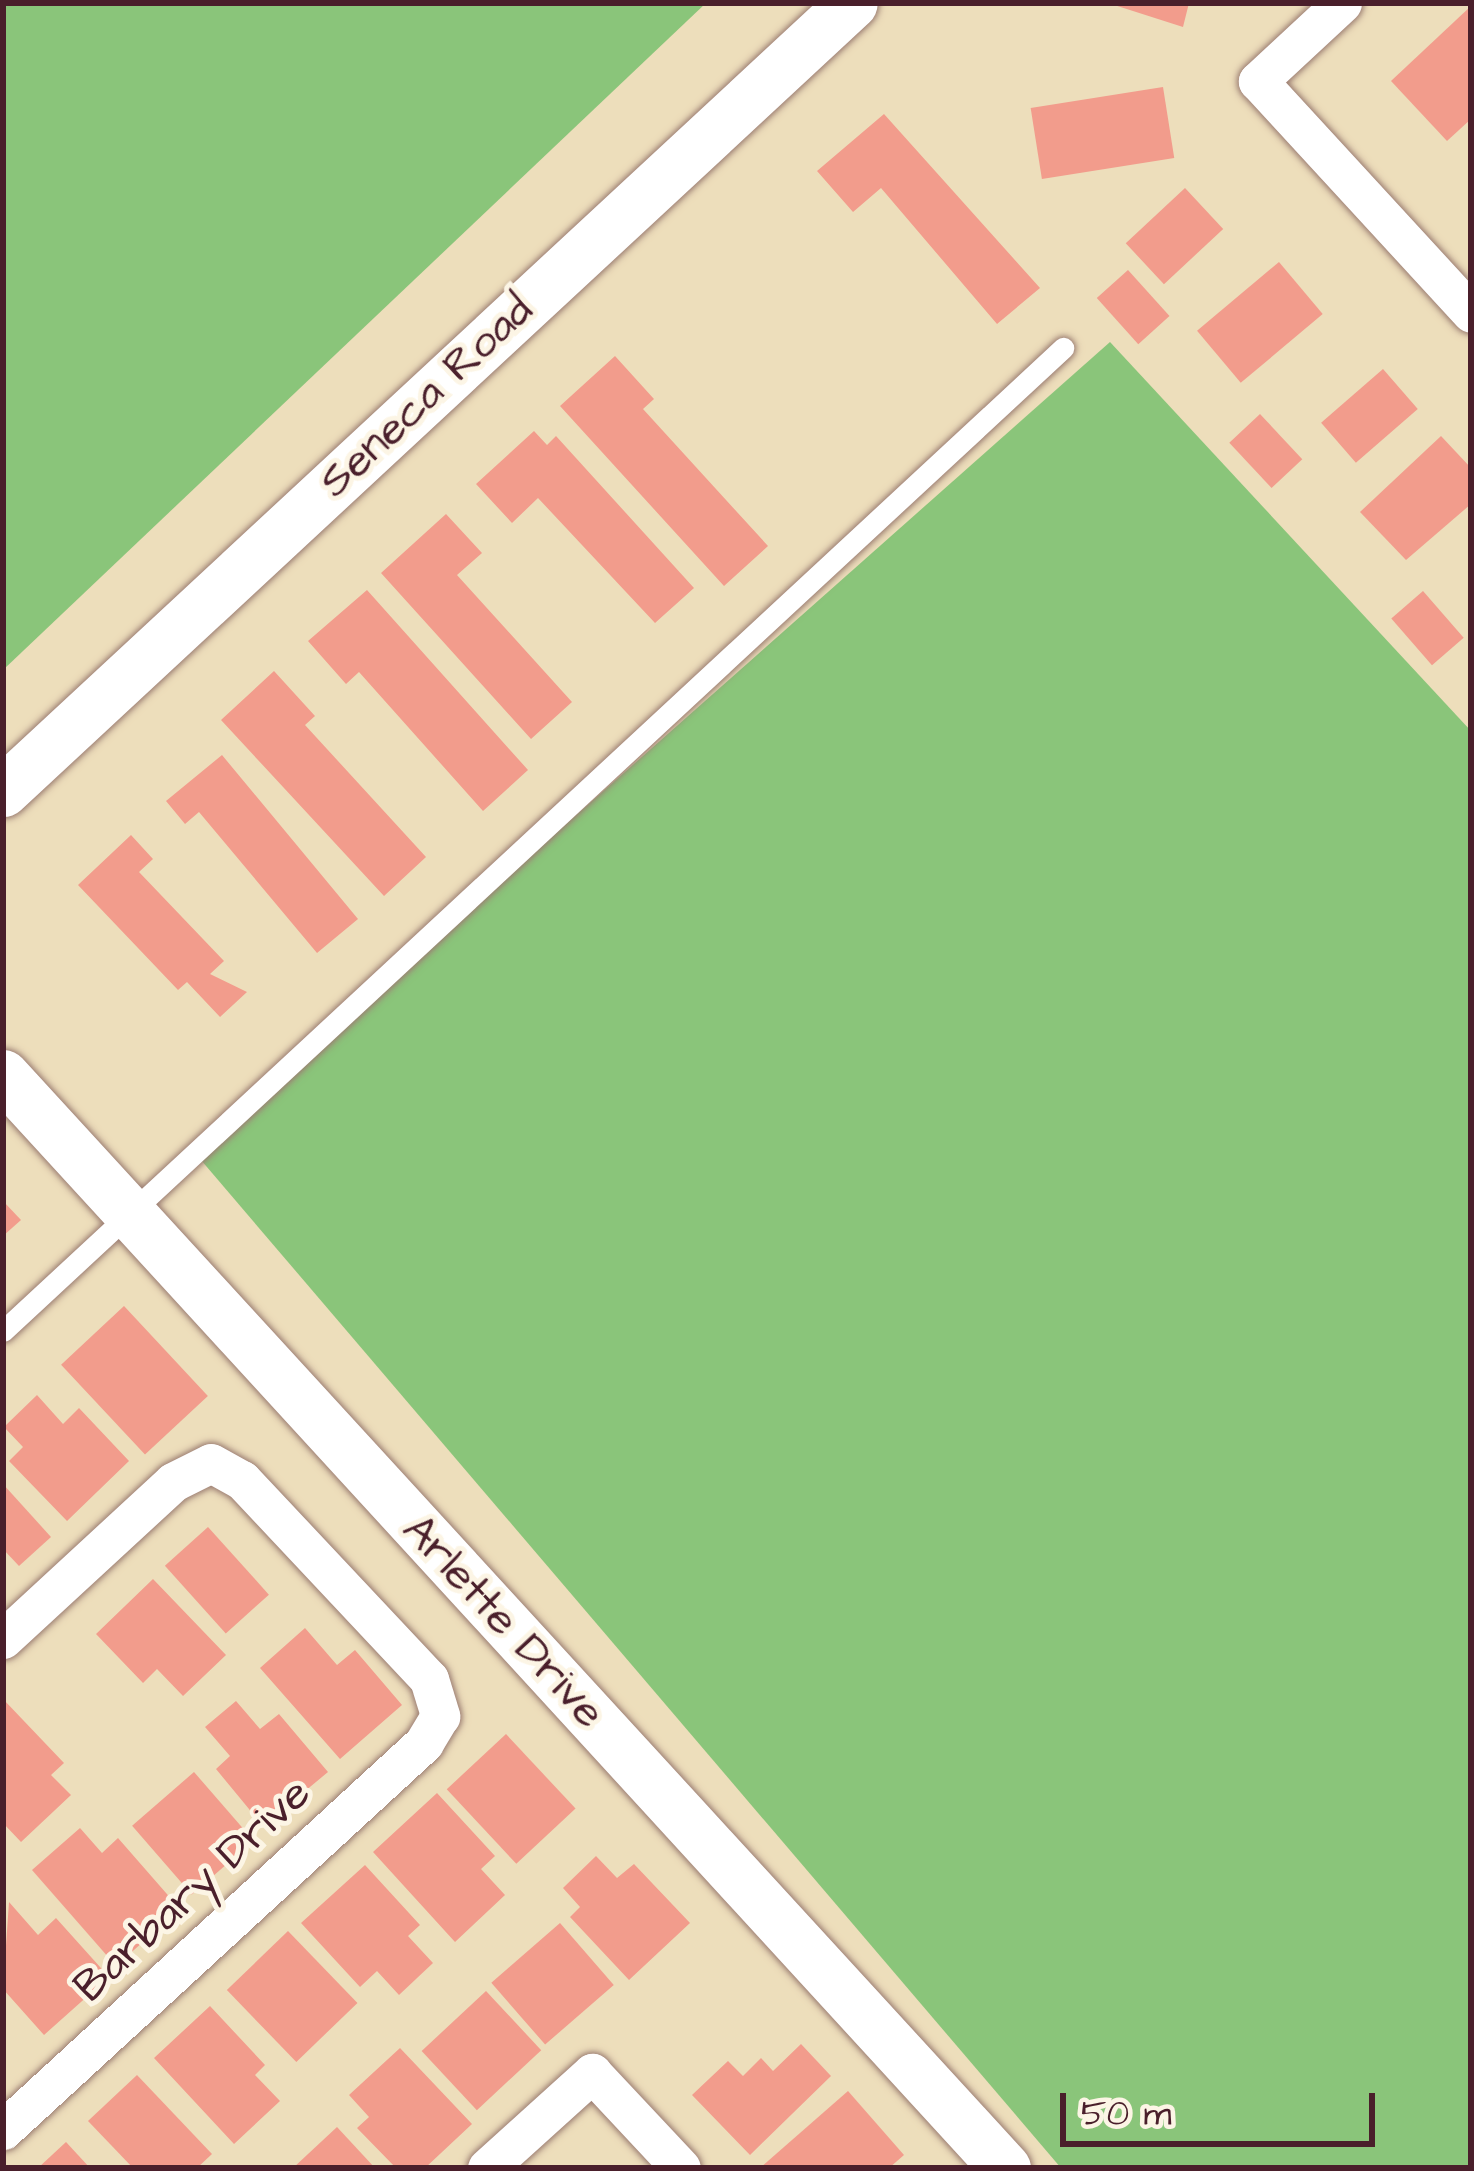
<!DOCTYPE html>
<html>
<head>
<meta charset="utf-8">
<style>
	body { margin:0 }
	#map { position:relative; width:1474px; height:2171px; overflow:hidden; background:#eddebb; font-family:"Architects Daughter",sans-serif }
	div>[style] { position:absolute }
	.green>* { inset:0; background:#8ac57a }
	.building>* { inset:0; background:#f29c8c; transform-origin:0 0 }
	.roads { filter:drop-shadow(0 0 3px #9c7e73) drop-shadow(0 0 3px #9c7e73) }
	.service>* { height:21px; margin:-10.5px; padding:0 10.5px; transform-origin:10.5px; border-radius:10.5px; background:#fff }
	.minor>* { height:39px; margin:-19.5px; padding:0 19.5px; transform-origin:19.5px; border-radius:19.5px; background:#fff }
	.tertiary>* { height:51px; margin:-25.5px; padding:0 25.5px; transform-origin:25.5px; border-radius:25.5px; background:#fff }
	span { translate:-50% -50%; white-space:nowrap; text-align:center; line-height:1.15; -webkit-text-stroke:10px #fcf5e5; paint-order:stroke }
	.street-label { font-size:45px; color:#4a1f2b }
	.frame { position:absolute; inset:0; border:6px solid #4a1f2b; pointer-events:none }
	.scale { position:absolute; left:1060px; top:2093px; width:315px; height:54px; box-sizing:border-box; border:6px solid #4a1f2b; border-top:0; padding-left:15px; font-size:36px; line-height:42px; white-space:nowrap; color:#4a1f2b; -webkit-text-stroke:9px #fcf5e5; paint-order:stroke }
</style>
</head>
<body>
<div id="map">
	<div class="green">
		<div style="clip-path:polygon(3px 3px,706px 3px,3px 670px)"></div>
		<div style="clip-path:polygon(1110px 342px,1471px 731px,1471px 2168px,1061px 2168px,195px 1153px)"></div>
	</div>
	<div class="building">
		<div style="clip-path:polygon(1108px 3px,1189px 3px,1183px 27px)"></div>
		<div style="clip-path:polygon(1471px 6px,1471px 119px,1447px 141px,1391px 81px)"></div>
		<div style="left:1163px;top:87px;width:72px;height:134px;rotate:81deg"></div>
		<div style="clip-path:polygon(884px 114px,1040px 288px,997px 324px,881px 188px,853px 212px,817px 171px)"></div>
		<div style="left:1185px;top:188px;width:56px;height:81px;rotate:47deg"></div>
		<div style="left:1279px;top:262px;width:68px;height:107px;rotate:50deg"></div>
		<div style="left:1128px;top:270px;width:62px;height:42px;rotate:48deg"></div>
		<div style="clip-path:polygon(615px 356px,654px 399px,643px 409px,768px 546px,724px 586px,560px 406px)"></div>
		<div style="left:1383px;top:369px;width:53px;height:82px;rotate:49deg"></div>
		<div style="left:1260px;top:414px;width:62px;height:42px;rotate:47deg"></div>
		<div style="clip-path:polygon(534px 431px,547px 445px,556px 436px,694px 588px,655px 623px,538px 498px,512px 523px,476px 484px)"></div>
		<div style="clip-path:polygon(1441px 436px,1471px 468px,1471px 504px,1406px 560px,1360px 512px)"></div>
		<div style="clip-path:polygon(446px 514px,482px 553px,457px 575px,572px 702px,531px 739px,381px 573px)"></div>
		<div style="clip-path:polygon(367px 590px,528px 770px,483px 811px,359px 672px,346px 684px,308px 641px)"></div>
		<div style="left:1423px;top:591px;width:62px;height:42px;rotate:49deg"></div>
		<div style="clip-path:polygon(274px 671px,315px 716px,305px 725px,426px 857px,384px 896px,221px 720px)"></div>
		<div style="clip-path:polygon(222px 755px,358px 919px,317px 953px,199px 812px,185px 824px,166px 801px)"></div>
		<div style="clip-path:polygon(131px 835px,153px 859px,139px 872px,224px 961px,210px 974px,247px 992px,220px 1017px,187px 982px,178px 990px,78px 885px)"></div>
		<div style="clip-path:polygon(3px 1201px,21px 1220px,3px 1236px)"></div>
		<div style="left:124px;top:1306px;width:123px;height:86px;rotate:47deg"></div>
		<div style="clip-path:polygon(37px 1395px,63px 1424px,79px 1408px,129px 1461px,67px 1521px,9px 1461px,23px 1447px,4px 1427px)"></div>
		<div style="clip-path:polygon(3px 1484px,51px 1537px,19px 1566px,3px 1549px)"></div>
		<div style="left:208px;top:1527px;width:91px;height:58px;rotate:48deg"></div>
		<div style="clip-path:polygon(153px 1579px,226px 1655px,183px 1696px,157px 1669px,143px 1683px,96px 1634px)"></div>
		<div style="clip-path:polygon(305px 1628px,337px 1665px,355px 1650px,402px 1705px,340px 1759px,260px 1668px)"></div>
		<div style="clip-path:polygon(3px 1699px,64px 1763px,51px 1775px,71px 1795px,21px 1842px,3px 1823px)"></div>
		<div style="clip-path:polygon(236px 1701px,260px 1729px,279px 1714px,328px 1772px,263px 1826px,216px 1769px,230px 1756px,205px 1727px)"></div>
		<div style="left:506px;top:1734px;width:102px;height:81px;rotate:47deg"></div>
		<div style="left:194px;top:1772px;width:91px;height:82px;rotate:49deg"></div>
		<div style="clip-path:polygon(437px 1793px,495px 1856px,481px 1869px,505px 1895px,455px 1942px,373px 1852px)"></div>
		<div style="clip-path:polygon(80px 1828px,102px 1853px,118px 1838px,180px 1909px,116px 1966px,32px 1870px)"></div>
		<div style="clip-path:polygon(596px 1856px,617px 1878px,634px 1864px,690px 1923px,629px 1980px,570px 1917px,580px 1907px,563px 1888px)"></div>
		<div style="clip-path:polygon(365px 1865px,420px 1925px,408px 1936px,433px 1963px,399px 1995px,377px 1971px,360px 1987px,301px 1923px)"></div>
		<div style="clip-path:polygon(9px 1902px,38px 1935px,56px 1918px,109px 1977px,44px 2035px,3px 1989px)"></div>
		<div style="left:560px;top:1923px;width:82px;height:91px;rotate:49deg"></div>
		<div style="left:288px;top:1931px;width:100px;height:85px;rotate:46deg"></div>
		<div style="left:486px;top:1991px;width:81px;height:88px;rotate:47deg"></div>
		<div style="clip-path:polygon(210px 2006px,265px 2065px,255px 2075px,280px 2101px,234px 2144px,154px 2058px)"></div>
		<div style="clip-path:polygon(801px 2044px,831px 2076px,750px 2155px,692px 2095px,728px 2061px,743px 2076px,761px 2058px,773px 2071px)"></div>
		<div style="clip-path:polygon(400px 2048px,472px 2124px,425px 2168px,396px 2168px,357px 2128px,369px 2117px,349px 2095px)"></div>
		<div style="clip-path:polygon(137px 2075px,212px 2154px,197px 2168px,133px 2168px,88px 2121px)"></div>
		<div style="clip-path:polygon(848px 2091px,904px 2155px,889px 2168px,760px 2168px)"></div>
		<div style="clip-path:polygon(337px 2127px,375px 2168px,293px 2168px)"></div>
		<div style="clip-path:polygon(66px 2142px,90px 2168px,38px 2168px)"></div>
	</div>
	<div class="roads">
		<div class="service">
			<div style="left:3px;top:1331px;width:1446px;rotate:-42.84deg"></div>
		</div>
		<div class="minor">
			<div style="left:1342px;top:3px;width:115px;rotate:137.1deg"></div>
			<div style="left:1258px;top:81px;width:315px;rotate:47.4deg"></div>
			<div style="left:3px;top:1639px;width:231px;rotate:-42.7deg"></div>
			<div style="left:173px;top:1482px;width:42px;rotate:-26.6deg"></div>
			<div style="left:211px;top:1463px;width:35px;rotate:29deg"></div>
			<div style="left:242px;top:1480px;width:273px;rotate:46.8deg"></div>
			<div style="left:429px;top:1679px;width:39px;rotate:73deg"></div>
			<div style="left:440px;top:1716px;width:31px;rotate:121deg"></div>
			<div style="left:424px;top:1743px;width:572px;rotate:137.41deg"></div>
			<div style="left:487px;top:2168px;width:142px;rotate:-42.1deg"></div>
			<div style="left:592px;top:2073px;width:130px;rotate:46.9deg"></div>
		</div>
		<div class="tertiary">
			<div style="left:3px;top:791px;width:1158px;rotate:-42.87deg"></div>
			<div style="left:3px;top:1075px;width:1483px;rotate:47.49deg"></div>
		</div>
	</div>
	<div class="street-label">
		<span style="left:427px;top:397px;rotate:-43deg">Seneca Road</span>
		<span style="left:503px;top:1622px;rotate:47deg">Arlette Drive</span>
		<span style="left:193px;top:1891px;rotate:-43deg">Barbary Drive</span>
	</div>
	<div class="frame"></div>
	<div class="scale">50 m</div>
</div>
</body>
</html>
